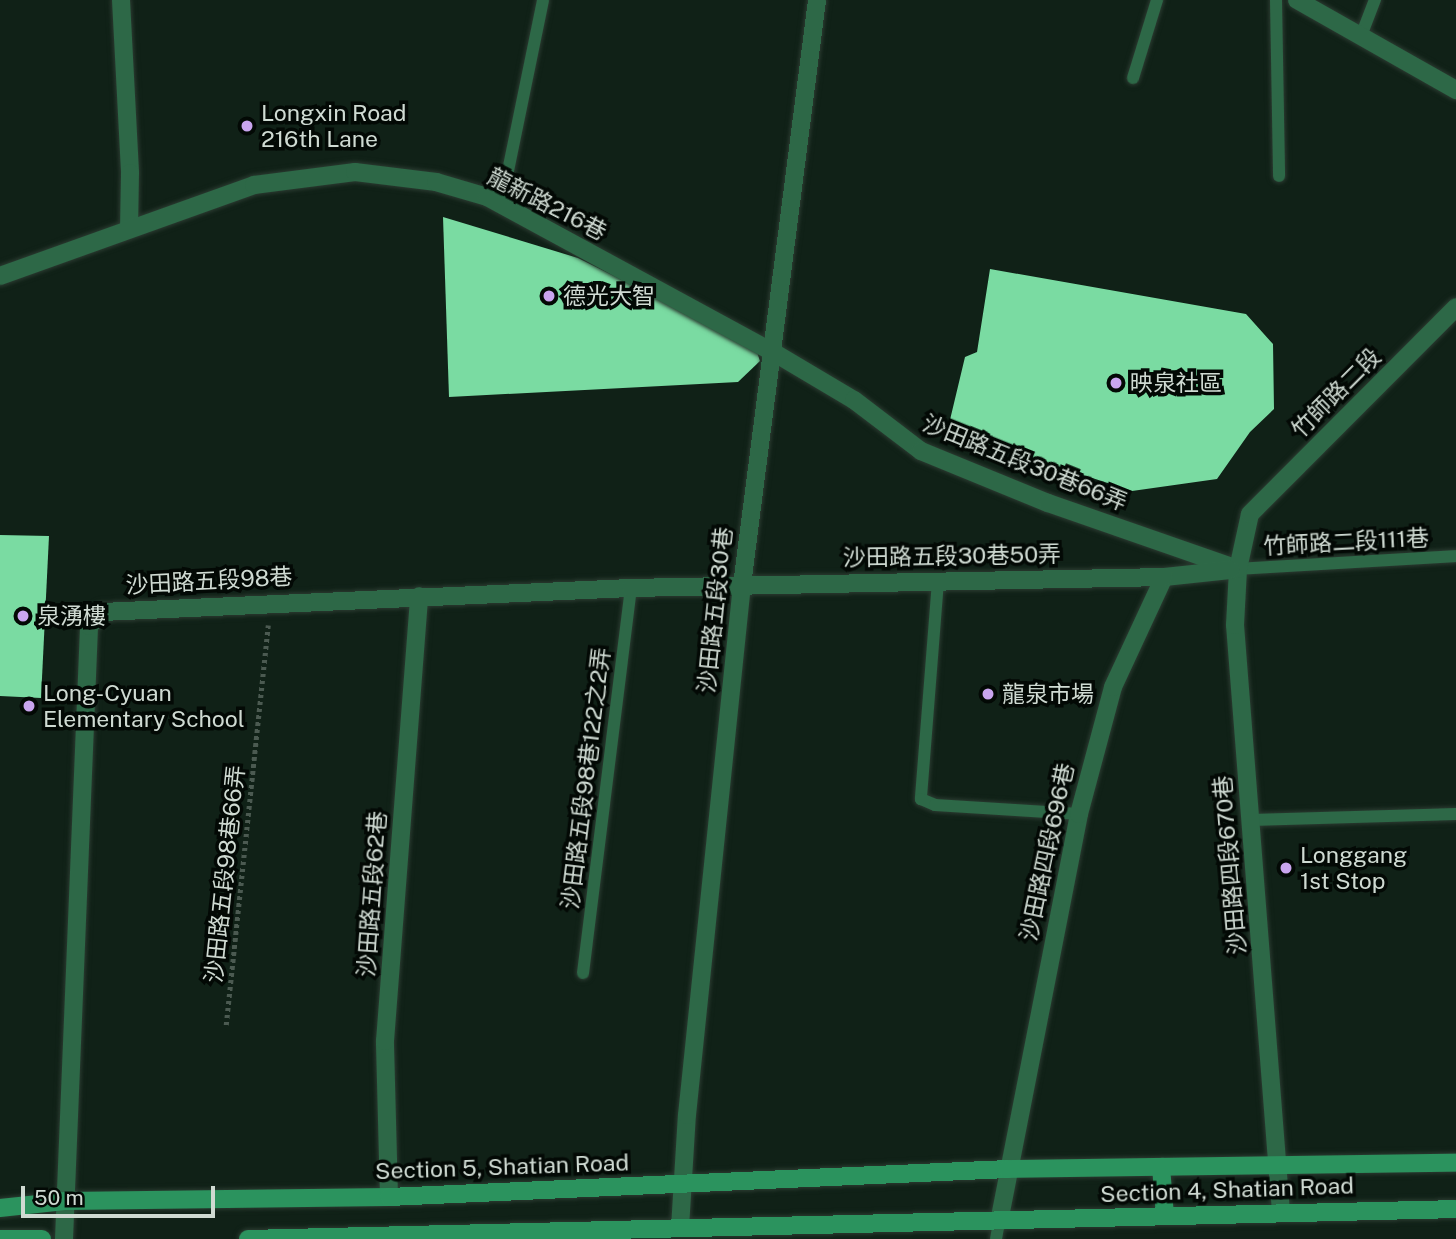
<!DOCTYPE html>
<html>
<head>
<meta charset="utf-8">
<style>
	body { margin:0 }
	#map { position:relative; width:1456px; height:1239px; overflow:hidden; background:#102117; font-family:"Public Sans","Noto Sans TC",sans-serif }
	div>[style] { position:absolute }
	.building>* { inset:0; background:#7adba2 }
	.path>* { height:4.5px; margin-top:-2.25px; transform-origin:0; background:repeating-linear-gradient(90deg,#4b5a51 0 3.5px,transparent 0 7px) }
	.roads { filter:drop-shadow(0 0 2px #2b3b31) drop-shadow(0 0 2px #2b3b31) }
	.lane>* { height:12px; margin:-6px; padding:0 6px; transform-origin:6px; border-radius:6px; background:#2d6847 }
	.street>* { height:18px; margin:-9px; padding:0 9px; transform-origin:9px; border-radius:9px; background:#2d6847 }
	.secondary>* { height:18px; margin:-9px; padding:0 9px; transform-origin:9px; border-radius:9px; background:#2b935e }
	.dots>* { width:19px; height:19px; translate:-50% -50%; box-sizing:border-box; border:4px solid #030905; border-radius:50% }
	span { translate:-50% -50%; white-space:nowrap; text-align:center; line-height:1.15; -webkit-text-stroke:7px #030905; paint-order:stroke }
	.poi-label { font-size:23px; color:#cfdad2 }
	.left { translate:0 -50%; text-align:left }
	.street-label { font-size:23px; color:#cfdad2 }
	.scale { position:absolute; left:21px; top:1186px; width:194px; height:32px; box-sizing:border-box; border:4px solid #cfdad2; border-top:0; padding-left:9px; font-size:21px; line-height:24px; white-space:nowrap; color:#cfdad2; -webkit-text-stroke:5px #030905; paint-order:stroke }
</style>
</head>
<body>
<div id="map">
	<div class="building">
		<div style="clip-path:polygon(443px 217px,578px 258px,755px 346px,760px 361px,738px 382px,449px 397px)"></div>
		<div style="clip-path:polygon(990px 269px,1246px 314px,1273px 344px,1274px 409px,1250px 432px,1217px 479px,1132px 491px,979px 441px,949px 424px,965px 357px,977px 352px)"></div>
		<div style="clip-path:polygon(0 535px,49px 536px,41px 698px,0 696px)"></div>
	</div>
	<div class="path">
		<div style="left:226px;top:1025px;width:402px;rotate:-84deg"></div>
	</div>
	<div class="roads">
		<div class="lane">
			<div style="left:1276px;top:0;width:176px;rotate:89deg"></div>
			<div style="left:1361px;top:36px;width:39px;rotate:-69deg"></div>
			<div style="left:1133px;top:78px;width:82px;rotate:-72.9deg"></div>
			<div style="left:501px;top:205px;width:209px;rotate:-78.4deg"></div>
			<div style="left:1238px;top:569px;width:218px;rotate:-3.4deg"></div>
			<div style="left:938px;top:581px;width:219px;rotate:94.5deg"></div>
			<div style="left:921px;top:799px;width:15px;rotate:23deg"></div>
			<div style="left:935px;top:805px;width:144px;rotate:3.6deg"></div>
			<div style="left:1251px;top:820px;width:205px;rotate:-1.7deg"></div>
			<div style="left:583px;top:973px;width:388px;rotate:-82.9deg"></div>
			<div style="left:996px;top:1239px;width:17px;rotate:-80deg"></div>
		</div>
		<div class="street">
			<div style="left:121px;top:0;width:173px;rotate:87deg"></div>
			<div style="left:130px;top:173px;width:56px;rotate:91deg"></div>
			<div style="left:1297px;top:0;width:183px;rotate:29.5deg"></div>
			<div style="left:0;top:276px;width:270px;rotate:-19.7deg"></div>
			<div style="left:254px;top:185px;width:102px;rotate:-7.3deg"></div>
			<div style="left:355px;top:172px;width:82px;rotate:7deg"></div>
			<div style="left:436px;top:182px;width:53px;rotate:16.4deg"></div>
			<div style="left:487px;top:197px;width:325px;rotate:28.5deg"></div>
			<div style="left:773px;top:352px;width:94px;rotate:30.7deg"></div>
			<div style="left:854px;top:400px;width:84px;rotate:37.3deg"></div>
			<div style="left:921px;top:451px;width:137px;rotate:22.3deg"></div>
			<div style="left:1048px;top:503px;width:201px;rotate:19.2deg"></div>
			<div style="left:389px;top:1197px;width:156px;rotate:-91.5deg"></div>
			<div style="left:385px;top:1041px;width:446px;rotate:-85.6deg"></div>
			<div style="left:1281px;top:1212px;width:589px;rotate:-94.48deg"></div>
			<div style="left:1235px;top:625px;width:56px;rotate:-86.9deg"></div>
			<div style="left:1238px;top:569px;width:56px;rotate:-77.7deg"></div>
			<div style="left:1250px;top:514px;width:292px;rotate:-45.1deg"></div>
			<div style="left:999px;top:1222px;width:416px;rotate:-78.9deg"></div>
			<div style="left:1079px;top:814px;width:131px;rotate:-75deg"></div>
			<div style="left:1113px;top:687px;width:121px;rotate:-65.1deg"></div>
			<div style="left:1164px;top:577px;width:67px;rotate:-6deg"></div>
			<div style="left:680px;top:1228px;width:113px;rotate:-86.5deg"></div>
			<div style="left:687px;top:1115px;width:533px;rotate:-84.08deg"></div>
			<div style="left:742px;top:585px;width:590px;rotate:-82.69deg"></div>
			<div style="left:64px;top:1239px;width:614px;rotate:-87.66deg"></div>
			<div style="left:89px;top:626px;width:19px;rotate:-47deg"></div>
			<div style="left:102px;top:612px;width:530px;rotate:-2.6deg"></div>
			<div style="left:631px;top:588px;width:533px;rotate:-1.18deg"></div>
		</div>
		<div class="secondary">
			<div style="left:1161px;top:1167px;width:49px;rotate:85.3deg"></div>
			<div style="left:0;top:1208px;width:65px;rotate:-6.1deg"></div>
			<div style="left:65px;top:1201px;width:324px;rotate:-0.7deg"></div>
			<div style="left:389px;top:1197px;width:619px;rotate:-2.59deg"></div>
			<div style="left:1007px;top:1169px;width:449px;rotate:-0.8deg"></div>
			<div style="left:0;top:1239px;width:42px"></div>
			<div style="left:248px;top:1239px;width:1208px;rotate:-1.42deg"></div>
		</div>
	</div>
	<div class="dots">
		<div style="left:247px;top:126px;background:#c9a5ee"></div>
		<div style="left:549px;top:296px;background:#c9a5ee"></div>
		<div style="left:1116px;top:383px;background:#c9a5ee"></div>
		<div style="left:23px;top:616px;background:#c9a5ee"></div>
		<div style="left:988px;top:694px;background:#c9a5ee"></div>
		<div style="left:29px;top:706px;background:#c9a5ee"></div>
		<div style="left:1286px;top:868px;background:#c9a5ee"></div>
	</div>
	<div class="poi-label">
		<span class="left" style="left:261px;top:126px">Longxin Road<br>216th Lane</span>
		<span class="left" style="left:563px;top:296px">德光大智</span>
		<span class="left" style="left:1130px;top:383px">映泉社區</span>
		<span class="left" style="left:37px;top:616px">泉湧樓</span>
		<span class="left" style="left:43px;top:706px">Long-Cyuan<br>Elementary School</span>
		<span class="left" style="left:1002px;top:694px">龍泉市場</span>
		<span class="left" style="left:1300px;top:868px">Longgang<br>1st Stop</span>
	</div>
	<div class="street-label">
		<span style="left:547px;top:204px;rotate:27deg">龍新路216巷</span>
		<span style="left:1336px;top:393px;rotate:-45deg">竹師路二段</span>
		<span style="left:1025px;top:463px;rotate:22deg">沙田路五段30巷66弄</span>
		<span style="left:1346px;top:542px;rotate:-3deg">竹師路二段111巷</span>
		<span style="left:952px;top:556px;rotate:-1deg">沙田路五段30巷50弄</span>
		<span style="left:209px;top:581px;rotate:-3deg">沙田路五段98巷</span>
		<span style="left:715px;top:610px;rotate:-84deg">沙田路五段30巷</span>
		<span style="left:586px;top:778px;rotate:-83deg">沙田路五段98巷122之2弄</span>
		<span style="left:1047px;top:852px;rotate:-78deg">沙田路四段696巷</span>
		<span style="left:1230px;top:865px;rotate:-95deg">沙田路四段670巷</span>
		<span style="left:225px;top:874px;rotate:-84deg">沙田路五段98巷66弄</span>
		<span style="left:372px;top:894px;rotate:-86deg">沙田路五段62巷</span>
		<span style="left:502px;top:1167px;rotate:-2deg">Section 5, Shatian Road</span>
		<span style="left:1227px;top:1190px;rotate:-2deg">Section 4, Shatian Road</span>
	</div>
	<div class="scale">50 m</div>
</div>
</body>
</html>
